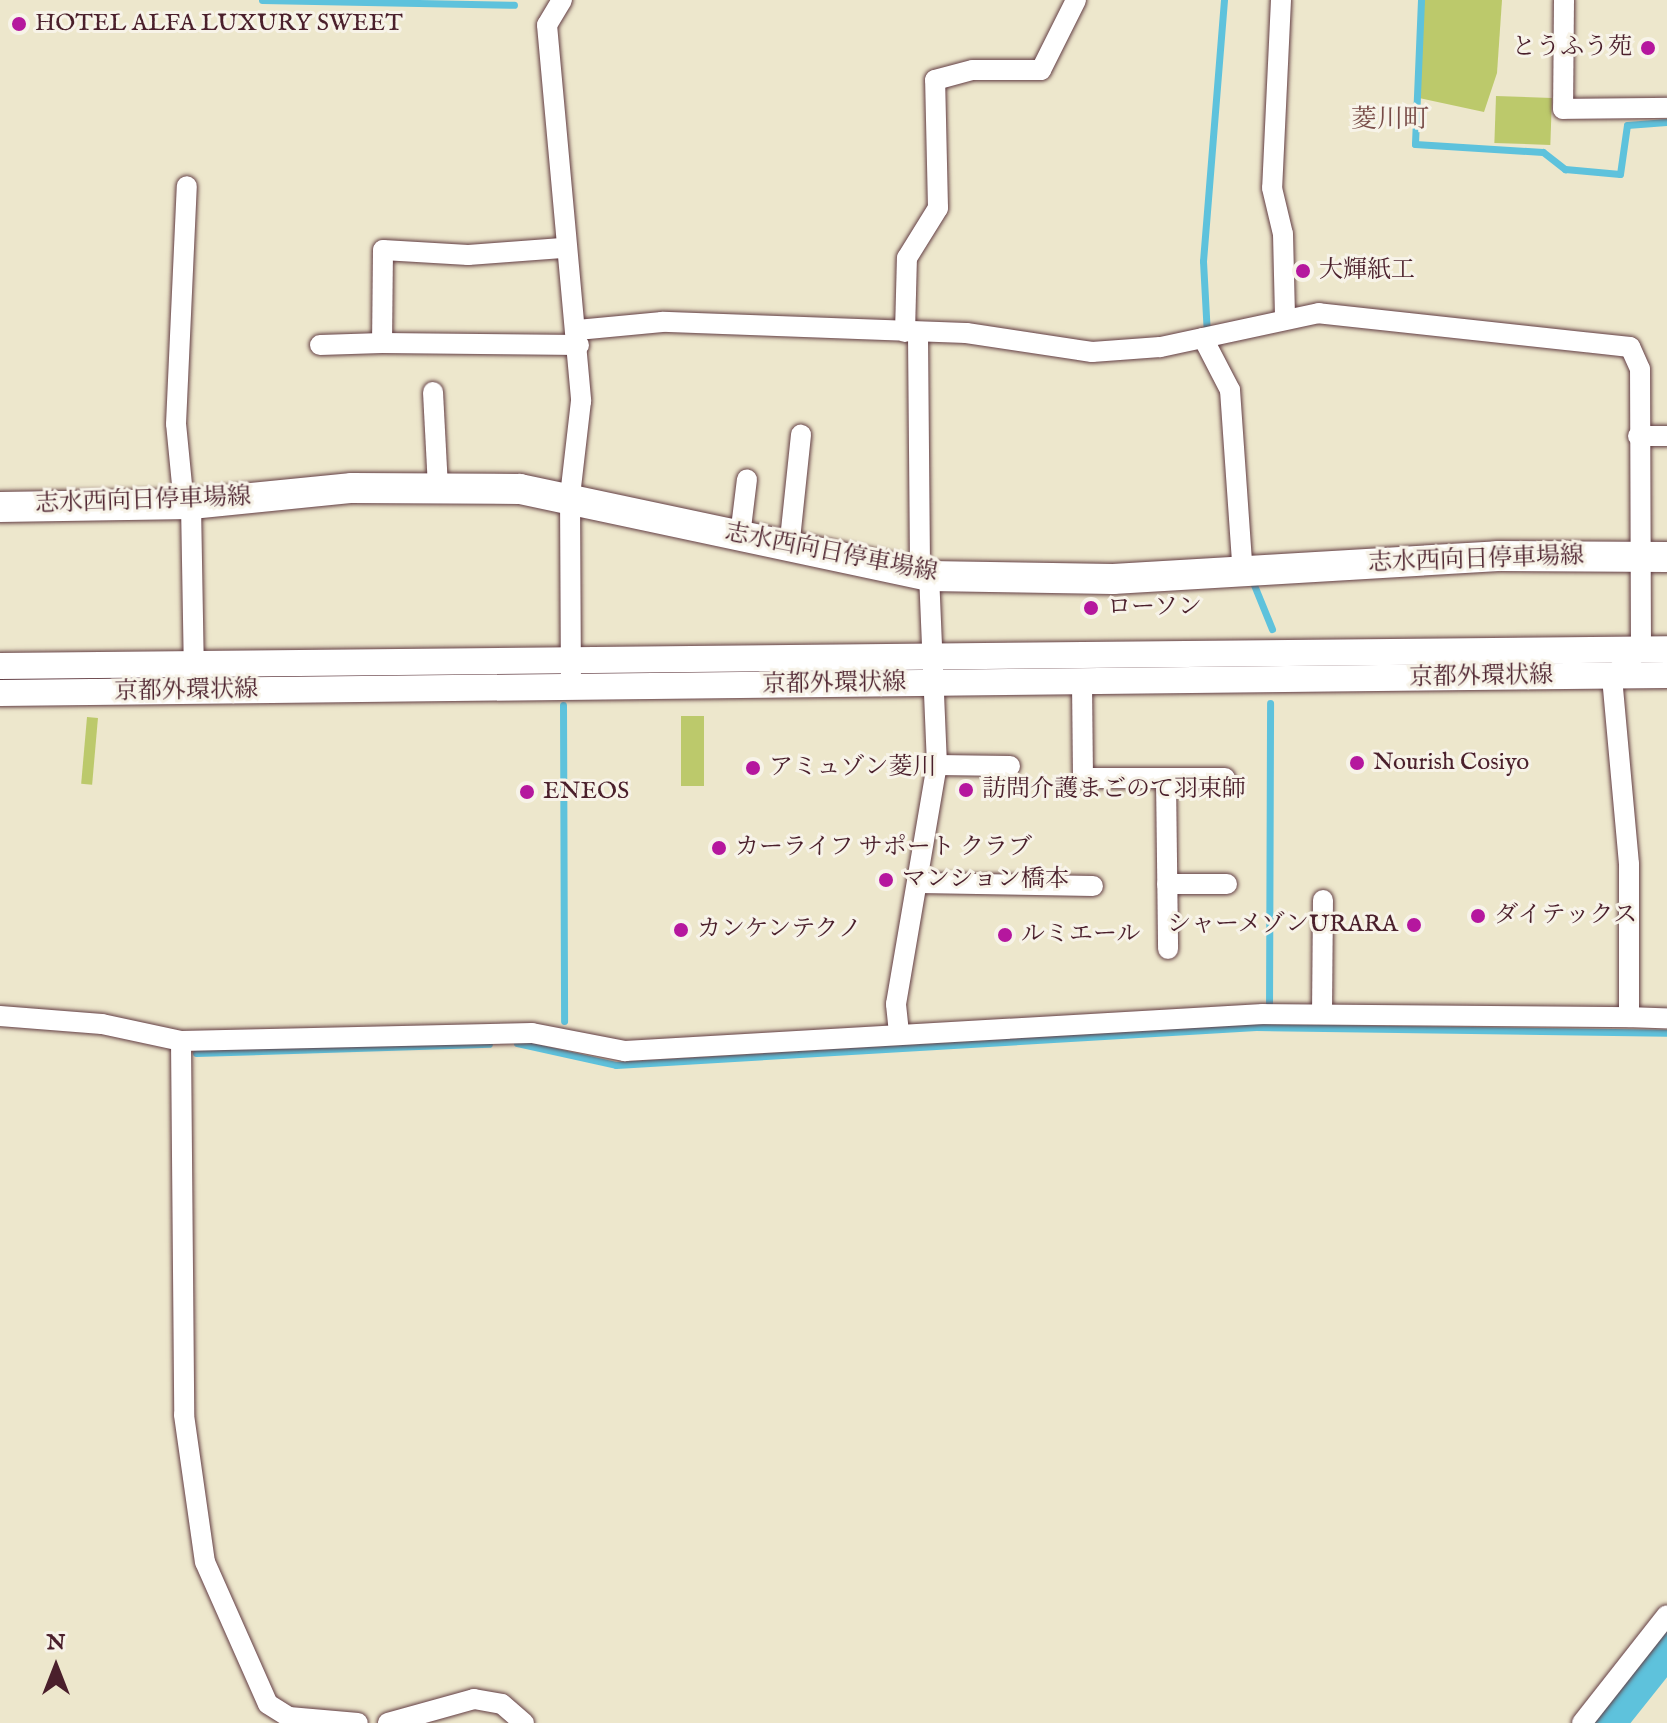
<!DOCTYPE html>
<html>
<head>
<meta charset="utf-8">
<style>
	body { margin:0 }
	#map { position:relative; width:1667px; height:1723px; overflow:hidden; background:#ede7cc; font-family:"IM FELL English","Noto Serif JP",serif }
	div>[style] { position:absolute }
	.green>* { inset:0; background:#bcc96b; transform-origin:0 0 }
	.stream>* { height:7px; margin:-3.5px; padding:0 3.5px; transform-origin:3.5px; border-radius:3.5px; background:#5ec2dc }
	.river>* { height:40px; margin:-20px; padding:0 20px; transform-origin:20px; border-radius:20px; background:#5ec2dc }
	.roads { filter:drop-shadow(0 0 2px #623d43) drop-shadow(0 0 2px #623d43) }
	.minor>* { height:20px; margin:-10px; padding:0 10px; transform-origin:10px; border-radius:10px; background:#fff }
	.tertiary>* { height:26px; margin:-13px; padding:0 13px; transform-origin:13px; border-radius:13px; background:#fff }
	.secondary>* { height:30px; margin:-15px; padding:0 15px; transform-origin:15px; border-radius:15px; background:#fff }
	.dots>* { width:22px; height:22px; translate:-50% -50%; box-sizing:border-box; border:4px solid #f7f3e8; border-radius:50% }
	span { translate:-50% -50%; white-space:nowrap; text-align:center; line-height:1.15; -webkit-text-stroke:6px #f7f3e8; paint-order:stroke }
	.poi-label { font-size:24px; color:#4a1f2b }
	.left { translate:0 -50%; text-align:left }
	.right { translate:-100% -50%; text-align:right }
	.street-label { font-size:24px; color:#4a1f2b }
	.neighbourhood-label { font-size:26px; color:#784c48 }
	.north { position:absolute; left:16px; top:1627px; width:80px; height:80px; -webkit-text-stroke:6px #f7f3e8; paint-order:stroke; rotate:0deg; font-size:22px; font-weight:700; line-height:32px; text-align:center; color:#4a1f2b }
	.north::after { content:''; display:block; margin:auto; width:28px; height:36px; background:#4a1f2b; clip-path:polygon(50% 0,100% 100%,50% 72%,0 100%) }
</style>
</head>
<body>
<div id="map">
	<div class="green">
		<div style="clip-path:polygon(1423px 0,1502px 0,1497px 73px,1484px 112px,1419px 98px)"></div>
		<div style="left:1496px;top:96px;width:56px;height:47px;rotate:2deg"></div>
		<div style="left:681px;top:716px;width:23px;height:70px"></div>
		<div style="left:87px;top:717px;width:11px;height:67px;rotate:5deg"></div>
	</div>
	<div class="stream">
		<div style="left:262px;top:0;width:252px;rotate:1.1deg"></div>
		<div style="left:1421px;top:0;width:144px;rotate:92.4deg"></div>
		<div style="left:1415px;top:144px;width:128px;rotate:3.6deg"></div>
		<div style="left:1543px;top:152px;width:28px;rotate:38deg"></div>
		<div style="left:1565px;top:169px;width:55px;rotate:5.2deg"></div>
		<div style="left:1620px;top:174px;width:49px;rotate:-81.9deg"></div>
		<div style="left:1627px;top:125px;width:40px;rotate:-4.3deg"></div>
		<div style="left:1207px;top:335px;width:74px;rotate:-93.1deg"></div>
		<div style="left:1203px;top:261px;width:262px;rotate:-85.4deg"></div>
		<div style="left:1252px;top:580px;width:53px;rotate:67.8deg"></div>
		<div style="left:563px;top:705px;width:316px;rotate:89.8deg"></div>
		<div style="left:1269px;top:1013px;width:310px;rotate:-89.8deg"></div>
		<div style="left:517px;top:1043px;width:101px;rotate:12.5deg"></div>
		<div style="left:616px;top:1065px;width:641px;rotate:-3.4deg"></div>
		<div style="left:1256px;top:1027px;width:411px;rotate:0.8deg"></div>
		<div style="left:196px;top:1053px;width:293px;rotate:-1.8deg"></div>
	</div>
	<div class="river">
		<div style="left:1605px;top:1723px;width:100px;rotate:-51.5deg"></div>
	</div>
	<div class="roads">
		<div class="minor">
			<div style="left:562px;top:0;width:29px;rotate:121deg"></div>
			<div style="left:547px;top:25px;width:378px;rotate:84.8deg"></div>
			<div style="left:581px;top:401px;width:96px;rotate:96.6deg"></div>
			<div style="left:570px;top:496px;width:178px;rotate:89.7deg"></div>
			<div style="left:1281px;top:0;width:188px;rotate:92.7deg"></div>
			<div style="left:1272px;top:188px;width:47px;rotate:76.6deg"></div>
			<div style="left:1283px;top:234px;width:81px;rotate:88.6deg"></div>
			<div style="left:1564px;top:0;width:109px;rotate:90.5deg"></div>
			<div style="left:1563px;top:109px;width:104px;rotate:-0.6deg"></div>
			<div style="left:562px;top:248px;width:94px;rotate:175.7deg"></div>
			<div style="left:468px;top:255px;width:85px;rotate:-176.6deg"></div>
			<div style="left:383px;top:250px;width:93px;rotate:90.6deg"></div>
			<div style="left:382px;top:343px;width:197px;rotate:0.6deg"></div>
			<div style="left:905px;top:332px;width:74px;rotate:-88.5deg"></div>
			<div style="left:907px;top:258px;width:59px;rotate:-58.2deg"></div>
			<div style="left:938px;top:208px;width:128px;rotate:-91.3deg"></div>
			<div style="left:935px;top:80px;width:39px;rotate:-15deg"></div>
			<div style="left:973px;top:70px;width:68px"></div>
			<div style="left:1041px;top:70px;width:78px;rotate:-63.4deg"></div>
			<div style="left:1203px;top:338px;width:59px;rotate:62.6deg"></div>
			<div style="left:1230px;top:390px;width:184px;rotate:86deg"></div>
			<div style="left:320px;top:345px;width:62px;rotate:-1.8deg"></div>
			<div style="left:433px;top:392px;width:94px;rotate:87deg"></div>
			<div style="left:1638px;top:436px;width:29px"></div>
			<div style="left:191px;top:504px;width:174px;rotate:89deg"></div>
			<div style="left:184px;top:505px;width:81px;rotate:-95.6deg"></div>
			<div style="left:176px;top:424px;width:238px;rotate:-87.4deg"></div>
			<div style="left:740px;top:536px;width:57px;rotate:-83deg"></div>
			<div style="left:789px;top:549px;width:115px;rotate:-84deg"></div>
			<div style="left:1082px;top:682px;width:96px;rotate:89.4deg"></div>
			<div style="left:1083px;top:778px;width:142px"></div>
			<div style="left:937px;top:765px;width:73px;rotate:0.8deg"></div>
			<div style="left:1166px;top:778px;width:171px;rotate:89.3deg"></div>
			<div style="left:920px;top:883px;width:173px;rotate:1deg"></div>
			<div style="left:1167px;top:884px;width:60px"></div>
			<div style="left:1322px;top:1014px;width:114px;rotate:-89.5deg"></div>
			<div style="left:0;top:1016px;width:102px;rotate:4.5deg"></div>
			<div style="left:102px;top:1024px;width:81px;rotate:12.1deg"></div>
			<div style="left:181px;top:1041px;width:351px;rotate:-1.3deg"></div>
			<div style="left:532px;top:1033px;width:95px;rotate:11deg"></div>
			<div style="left:625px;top:1051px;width:639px;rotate:-3.32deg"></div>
			<div style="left:1263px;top:1014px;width:366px;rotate:0.5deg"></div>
			<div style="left:1629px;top:1017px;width:153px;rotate:-90deg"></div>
			<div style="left:1629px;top:864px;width:189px;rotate:-95.2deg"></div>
			<div style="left:1612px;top:676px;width:40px;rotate:-43deg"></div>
			<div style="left:1641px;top:649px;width:280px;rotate:-90.2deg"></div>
			<div style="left:1640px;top:369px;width:24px;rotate:-114deg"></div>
			<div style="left:1630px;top:347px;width:313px;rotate:-173.8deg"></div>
			<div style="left:1319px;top:313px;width:163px;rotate:167.9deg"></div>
			<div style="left:1160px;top:347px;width:68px;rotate:175.8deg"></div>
			<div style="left:1092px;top:352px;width:127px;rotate:-171.4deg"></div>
			<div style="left:966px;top:333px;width:304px;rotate:-177.9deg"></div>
			<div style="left:662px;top:322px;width:85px;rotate:174.6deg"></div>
			<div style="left:1629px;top:1017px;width:38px;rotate:2deg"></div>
			<div style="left:899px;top:1033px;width:29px;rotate:-96deg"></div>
			<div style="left:896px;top:1004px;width:242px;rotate:-80.3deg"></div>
			<div style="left:937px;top:765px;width:189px;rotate:-92.4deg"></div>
			<div style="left:929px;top:576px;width:15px;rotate:-127deg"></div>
			<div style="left:920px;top:564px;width:232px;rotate:-90.5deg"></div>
			<div style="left:181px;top:1041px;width:374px;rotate:89.5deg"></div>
			<div style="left:184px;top:1415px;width:148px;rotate:81.9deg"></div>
			<div style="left:205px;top:1562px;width:155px;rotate:66.1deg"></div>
			<div style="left:268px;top:1704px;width:25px;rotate:32deg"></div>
			<div style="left:289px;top:1717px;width:69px;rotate:5deg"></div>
			<div style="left:388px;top:1723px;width:89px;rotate:-15.6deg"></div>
			<div style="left:474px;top:1699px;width:28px;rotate:10deg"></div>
			<div style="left:502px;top:1704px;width:29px;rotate:41deg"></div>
			<div style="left:1582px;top:1723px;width:137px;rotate:-51.8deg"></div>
		</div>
		<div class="tertiary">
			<div style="left:0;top:666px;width:1667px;rotate:-0.58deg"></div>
			<div style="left:0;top:693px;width:1667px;rotate:-0.62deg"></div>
		</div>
		<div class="secondary">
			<div style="left:0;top:507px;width:191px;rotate:-0.9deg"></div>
			<div style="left:191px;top:504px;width:162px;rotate:-5.7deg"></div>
			<div style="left:352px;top:488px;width:168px;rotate:0.3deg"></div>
			<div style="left:520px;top:489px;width:418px;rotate:12deg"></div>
			<div style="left:929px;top:576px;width:184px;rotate:0.9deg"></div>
			<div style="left:1113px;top:579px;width:386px;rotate:-3.4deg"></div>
			<div style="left:1498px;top:556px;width:169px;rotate:0.3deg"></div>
		</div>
	</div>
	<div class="dots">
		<div style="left:19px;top:24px;background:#b5179e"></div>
		<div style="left:1648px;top:48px;background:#b5179e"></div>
		<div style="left:1303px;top:271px;background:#b5179e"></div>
		<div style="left:1091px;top:608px;background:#b5179e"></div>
		<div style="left:1357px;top:763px;background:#b5179e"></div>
		<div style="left:753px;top:768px;background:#b5179e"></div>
		<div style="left:966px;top:790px;background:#b5179e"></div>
		<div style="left:527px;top:792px;background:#b5179e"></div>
		<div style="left:719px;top:848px;background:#b5179e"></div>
		<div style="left:886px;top:880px;background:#b5179e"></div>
		<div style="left:1478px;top:916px;background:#b5179e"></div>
		<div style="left:1414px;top:925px;background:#b5179e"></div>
		<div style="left:681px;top:930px;background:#b5179e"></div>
		<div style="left:1005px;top:935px;background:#b5179e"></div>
	</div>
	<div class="poi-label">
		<span class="left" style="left:35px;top:24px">HOTEL ALFA LUXURY SWEET</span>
		<span class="right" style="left:1632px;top:48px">とうふう苑</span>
		<span class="left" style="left:1319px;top:271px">大輝紙工</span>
		<span class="left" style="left:1107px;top:608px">ローソン</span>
		<span class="left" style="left:1373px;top:763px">Nourish Cosiyo</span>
		<span class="left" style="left:769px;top:768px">アミュゾン菱川</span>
		<span class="left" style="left:982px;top:790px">訪問介護まごのて羽束師</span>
		<span class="left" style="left:543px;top:792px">ENEOS</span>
		<span class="left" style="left:735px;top:848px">カーライフ サポート クラブ</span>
		<span class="left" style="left:902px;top:880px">マンション橋本</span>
		<span class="left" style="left:1494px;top:916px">ダイテックス</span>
		<span class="right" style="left:1398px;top:925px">シャーメゾンURARA</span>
		<span class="left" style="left:697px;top:930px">カンケンテクノ</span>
		<span class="left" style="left:1021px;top:935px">ルミエール</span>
	</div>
	<div class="street-label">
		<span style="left:143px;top:501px;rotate:-2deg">志水西向日停車場線</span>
		<span style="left:831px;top:553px;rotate:11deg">志水西向日停車場線</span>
		<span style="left:1476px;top:560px;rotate:-2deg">志水西向日停車場線</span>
		<span style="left:1481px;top:677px;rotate:-1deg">京都外環状線</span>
		<span style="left:834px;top:684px;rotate:-1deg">京都外環状線</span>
		<span style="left:186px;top:691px;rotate:-1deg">京都外環状線</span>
	</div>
	<div class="neighbourhood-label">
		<span style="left:1390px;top:120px">菱川町</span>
	</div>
	<div class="north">N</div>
</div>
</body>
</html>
